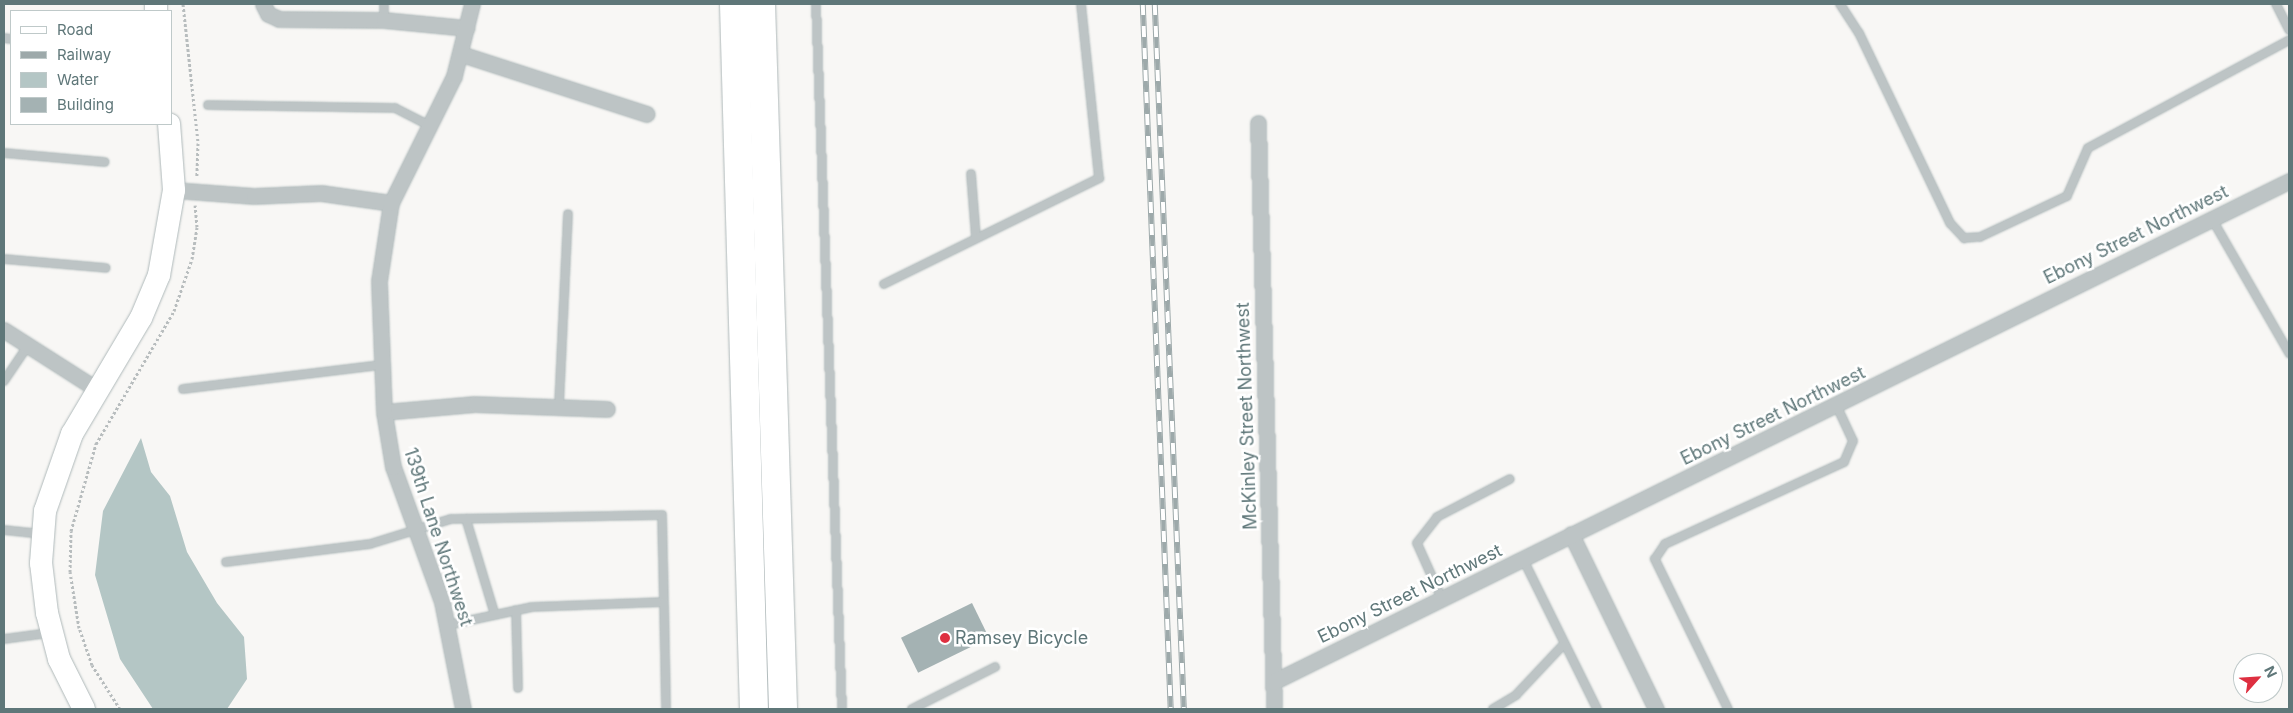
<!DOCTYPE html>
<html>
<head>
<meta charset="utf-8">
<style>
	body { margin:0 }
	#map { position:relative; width:2293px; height:713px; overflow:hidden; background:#f8f7f5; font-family:Inter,sans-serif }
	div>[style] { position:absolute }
	.water>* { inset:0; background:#b4c6c5 }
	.building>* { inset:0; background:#a4b2b3; transform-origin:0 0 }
	.path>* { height:3px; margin-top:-1.5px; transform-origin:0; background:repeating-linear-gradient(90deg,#b8bdbe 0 2.5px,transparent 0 5px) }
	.roads { filter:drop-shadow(0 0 1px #afb9ba) drop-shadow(0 0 1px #afb9ba) }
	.lane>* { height:8px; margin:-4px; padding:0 4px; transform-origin:4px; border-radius:4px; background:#bdc4c5 }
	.street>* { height:15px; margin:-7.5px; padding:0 7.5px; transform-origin:7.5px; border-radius:7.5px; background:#bdc4c5 }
	.secondary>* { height:22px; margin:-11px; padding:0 11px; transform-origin:11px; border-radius:11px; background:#fff }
	.highway>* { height:28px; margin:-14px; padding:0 14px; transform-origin:14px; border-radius:14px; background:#fff }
	.rail>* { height:5.5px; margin-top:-2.75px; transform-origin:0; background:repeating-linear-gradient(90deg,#fff 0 11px,#9da9aa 0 22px); box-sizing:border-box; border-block:1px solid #9da9aa }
	.dots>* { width:14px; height:14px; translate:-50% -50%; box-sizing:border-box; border:2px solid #fff; border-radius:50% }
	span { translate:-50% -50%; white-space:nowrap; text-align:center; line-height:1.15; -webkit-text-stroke:5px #fff; paint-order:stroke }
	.street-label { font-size:18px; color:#5f7779 }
	.poi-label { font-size:18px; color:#5f7779 }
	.left { translate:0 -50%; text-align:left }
	.frame { position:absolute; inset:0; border:5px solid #5f7779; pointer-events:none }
	.legend { position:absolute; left:10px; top:10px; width:162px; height:115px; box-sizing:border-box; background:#fff; border:1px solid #bfc9c9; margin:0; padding:6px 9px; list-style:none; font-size:15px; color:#5f7779 }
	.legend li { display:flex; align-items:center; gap:10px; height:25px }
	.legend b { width:25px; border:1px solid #bfc9c9 }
	.north { position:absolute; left:2233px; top:653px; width:50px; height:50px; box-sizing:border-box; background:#fff; border:1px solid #bfc9c9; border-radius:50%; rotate:64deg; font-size:14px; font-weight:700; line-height:20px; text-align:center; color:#5f7779 }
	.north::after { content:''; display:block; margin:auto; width:18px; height:22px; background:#de2f40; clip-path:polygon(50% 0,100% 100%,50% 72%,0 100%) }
</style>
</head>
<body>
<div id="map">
	<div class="water">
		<div style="clip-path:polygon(141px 438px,151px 472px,170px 496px,187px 552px,217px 603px,244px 637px,247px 679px,227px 709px,153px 709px,120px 659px,95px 575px,103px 511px)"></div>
	</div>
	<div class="building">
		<div style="left:972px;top:603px;width:39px;height:79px;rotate:64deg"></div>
	</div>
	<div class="path">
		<div style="left:183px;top:4px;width:140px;rotate:83.8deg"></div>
		<div style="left:198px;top:143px;width:33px;rotate:92deg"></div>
		<div style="left:120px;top:709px;width:52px;rotate:-122.5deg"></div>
		<div style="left:92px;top:665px;width:39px;rotate:-109deg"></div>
		<div style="left:79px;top:628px;width:57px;rotate:-99.1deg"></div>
		<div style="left:70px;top:572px;width:41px;rotate:-88.6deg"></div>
		<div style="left:71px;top:531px;width:91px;rotate:-74deg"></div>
		<div style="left:96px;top:444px;width:154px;rotate:-59.6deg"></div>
		<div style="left:174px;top:311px;width:55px;rotate:-70.9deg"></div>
		<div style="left:192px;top:259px;width:32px;rotate:-81deg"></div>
		<div style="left:197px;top:227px;width:22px;rotate:-95deg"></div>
	</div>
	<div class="roads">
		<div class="lane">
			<div style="left:816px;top:4px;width:705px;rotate:87.89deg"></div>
			<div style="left:1840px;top:4px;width:35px;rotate:57deg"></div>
			<div style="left:1859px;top:33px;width:211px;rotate:64.4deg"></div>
			<div style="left:1950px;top:223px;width:21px;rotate:47deg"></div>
			<div style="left:1964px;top:238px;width:16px;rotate:-4deg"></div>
			<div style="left:1980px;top:237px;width:96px;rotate:-25.2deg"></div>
			<div style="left:2067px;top:196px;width:52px;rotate:-66.4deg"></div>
			<div style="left:2088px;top:148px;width:228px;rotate:-28.2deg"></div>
			<div style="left:2276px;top:4px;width:29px;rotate:63deg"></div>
			<div style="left:384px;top:20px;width:16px;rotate:-90deg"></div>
			<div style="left:4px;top:38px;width:7px;rotate:8deg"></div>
			<div style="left:208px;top:105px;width:187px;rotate:0.9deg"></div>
			<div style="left:395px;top:108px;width:36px;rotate:27deg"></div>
			<div style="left:4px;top:153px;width:101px;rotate:5.1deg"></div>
			<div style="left:971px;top:174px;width:63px;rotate:85.5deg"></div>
			<div style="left:2212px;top:219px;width:155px;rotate:60.1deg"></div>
			<div style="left:4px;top:259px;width:102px;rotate:5deg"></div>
			<div style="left:884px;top:284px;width:240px;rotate:-26.2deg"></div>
			<div style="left:1099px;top:178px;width:175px;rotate:-95.9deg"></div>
			<div style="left:4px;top:381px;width:41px;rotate:-55.9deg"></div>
			<div style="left:183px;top:389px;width:199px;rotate:-6.9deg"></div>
			<div style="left:559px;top:405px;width:191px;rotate:-87.3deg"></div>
			<div style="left:466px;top:519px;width:100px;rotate:73.2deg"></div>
			<div style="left:4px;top:530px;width:38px;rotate:6deg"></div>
			<div style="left:1523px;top:559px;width:167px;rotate:63.7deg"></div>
			<div style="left:226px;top:562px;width:145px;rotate:-7.1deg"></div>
			<div style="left:370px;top:544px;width:85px;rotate:-17.2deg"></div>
			<div style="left:451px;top:519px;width:211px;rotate:-1.1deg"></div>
			<div style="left:662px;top:515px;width:87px;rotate:88.7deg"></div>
			<div style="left:664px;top:602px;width:132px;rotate:177.8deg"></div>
			<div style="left:532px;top:607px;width:86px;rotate:167.9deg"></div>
			<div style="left:1442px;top:599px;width:61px;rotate:-114.1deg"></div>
			<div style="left:1417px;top:543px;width:33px;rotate:-52deg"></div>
			<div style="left:1437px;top:517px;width:82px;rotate:-27.5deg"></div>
			<div style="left:664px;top:602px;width:107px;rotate:88.9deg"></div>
			<div style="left:516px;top:610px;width:78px;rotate:88.5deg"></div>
			<div style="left:4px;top:639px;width:45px;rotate:-7.6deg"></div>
			<div style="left:912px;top:709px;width:93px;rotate:-26.8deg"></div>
			<div style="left:1493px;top:709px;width:27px;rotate:-31deg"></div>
			<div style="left:1516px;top:695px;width:67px;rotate:-46.8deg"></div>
			<div style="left:1728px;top:709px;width:167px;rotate:-116deg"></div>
			<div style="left:1655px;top:559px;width:18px;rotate:-56deg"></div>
			<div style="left:1665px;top:544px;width:197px;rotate:-24.6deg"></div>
			<div style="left:1844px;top:462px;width:23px;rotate:-67deg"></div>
			<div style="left:1853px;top:441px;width:40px;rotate:-115deg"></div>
		</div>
		<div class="street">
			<div style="left:263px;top:4px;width:11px;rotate:63deg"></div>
			<div style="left:268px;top:14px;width:12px;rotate:24deg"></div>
			<div style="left:279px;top:19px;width:105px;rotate:0.5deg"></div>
			<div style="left:384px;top:20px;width:83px;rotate:5.5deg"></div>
			<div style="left:461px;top:54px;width:195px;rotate:17.9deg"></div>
			<div style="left:1258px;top:123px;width:584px;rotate:88.43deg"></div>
			<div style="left:174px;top:190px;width:80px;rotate:4.3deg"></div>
			<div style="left:254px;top:196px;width:67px;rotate:-2.6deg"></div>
			<div style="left:321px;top:193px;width:71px;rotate:8.1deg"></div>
			<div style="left:4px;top:330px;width:112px;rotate:32.6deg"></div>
			<div style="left:384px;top:412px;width:91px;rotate:-5deg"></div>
			<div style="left:475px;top:404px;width:132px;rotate:2.2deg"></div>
			<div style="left:1571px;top:534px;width:195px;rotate:64.1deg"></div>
			<div style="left:1273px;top:682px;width:1133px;rotate:-26.25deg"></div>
			<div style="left:463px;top:709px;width:109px;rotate:-101.1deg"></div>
			<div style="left:442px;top:602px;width:144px;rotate:-109.9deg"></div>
			<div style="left:393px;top:467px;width:56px;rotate:-99.3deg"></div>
			<div style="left:384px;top:412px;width:131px;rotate:-92.2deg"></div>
			<div style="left:379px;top:281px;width:79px;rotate:-81.3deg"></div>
			<div style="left:391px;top:203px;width:142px;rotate:-63.6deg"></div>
			<div style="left:454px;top:76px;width:74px;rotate:-76deg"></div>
		</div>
		<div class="secondary">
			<div style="left:156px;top:4px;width:7px;rotate:90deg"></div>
			<div style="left:84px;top:709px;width:56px;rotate:-116.6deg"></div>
			<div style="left:59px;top:659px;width:48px;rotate:-104.6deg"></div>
			<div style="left:47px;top:613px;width:50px;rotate:-96.8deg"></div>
			<div style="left:41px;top:563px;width:52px;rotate:-85.6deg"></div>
			<div style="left:45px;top:511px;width:82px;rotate:-70.7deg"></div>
			<div style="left:72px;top:434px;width:135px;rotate:-59.3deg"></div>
			<div style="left:141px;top:318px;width:47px;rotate:-67.3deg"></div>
			<div style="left:159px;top:275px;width:86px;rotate:-80deg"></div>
			<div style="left:174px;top:190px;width:66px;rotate:-94.3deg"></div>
		</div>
		<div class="highway">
			<div style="left:734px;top:4px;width:705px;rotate:88.38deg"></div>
			<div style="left:761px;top:4px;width:705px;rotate:88.21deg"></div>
		</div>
	</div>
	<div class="rail">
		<div style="left:1143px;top:4px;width:706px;rotate:87.73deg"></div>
		<div style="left:1155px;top:4px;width:706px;rotate:87.64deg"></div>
	</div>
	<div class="dots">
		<div style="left:945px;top:638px;background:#de2f40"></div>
	</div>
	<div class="street-label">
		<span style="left:2136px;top:235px;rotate:-26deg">Ebony Street Northwest</span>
		<span style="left:1247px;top:416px;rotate:-92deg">McKinley Street Northwest</span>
		<span style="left:1773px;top:416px;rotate:-26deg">Ebony Street Northwest</span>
		<span style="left:438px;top:537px;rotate:72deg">139th Lane Northwest</span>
		<span style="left:1410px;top:594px;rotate:-26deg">Ebony Street Northwest</span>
	</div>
	<div class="poi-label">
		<span class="left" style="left:955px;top:638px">Ramsey Bicycle</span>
	</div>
	<div class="frame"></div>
	<ul class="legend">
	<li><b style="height:6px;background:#fff"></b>Road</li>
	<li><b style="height:6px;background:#9da9aa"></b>Railway</li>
	<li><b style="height:14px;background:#b4c6c5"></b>Water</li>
	<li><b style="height:14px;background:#a4b2b3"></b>Building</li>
	</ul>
	<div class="north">N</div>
</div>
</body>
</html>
